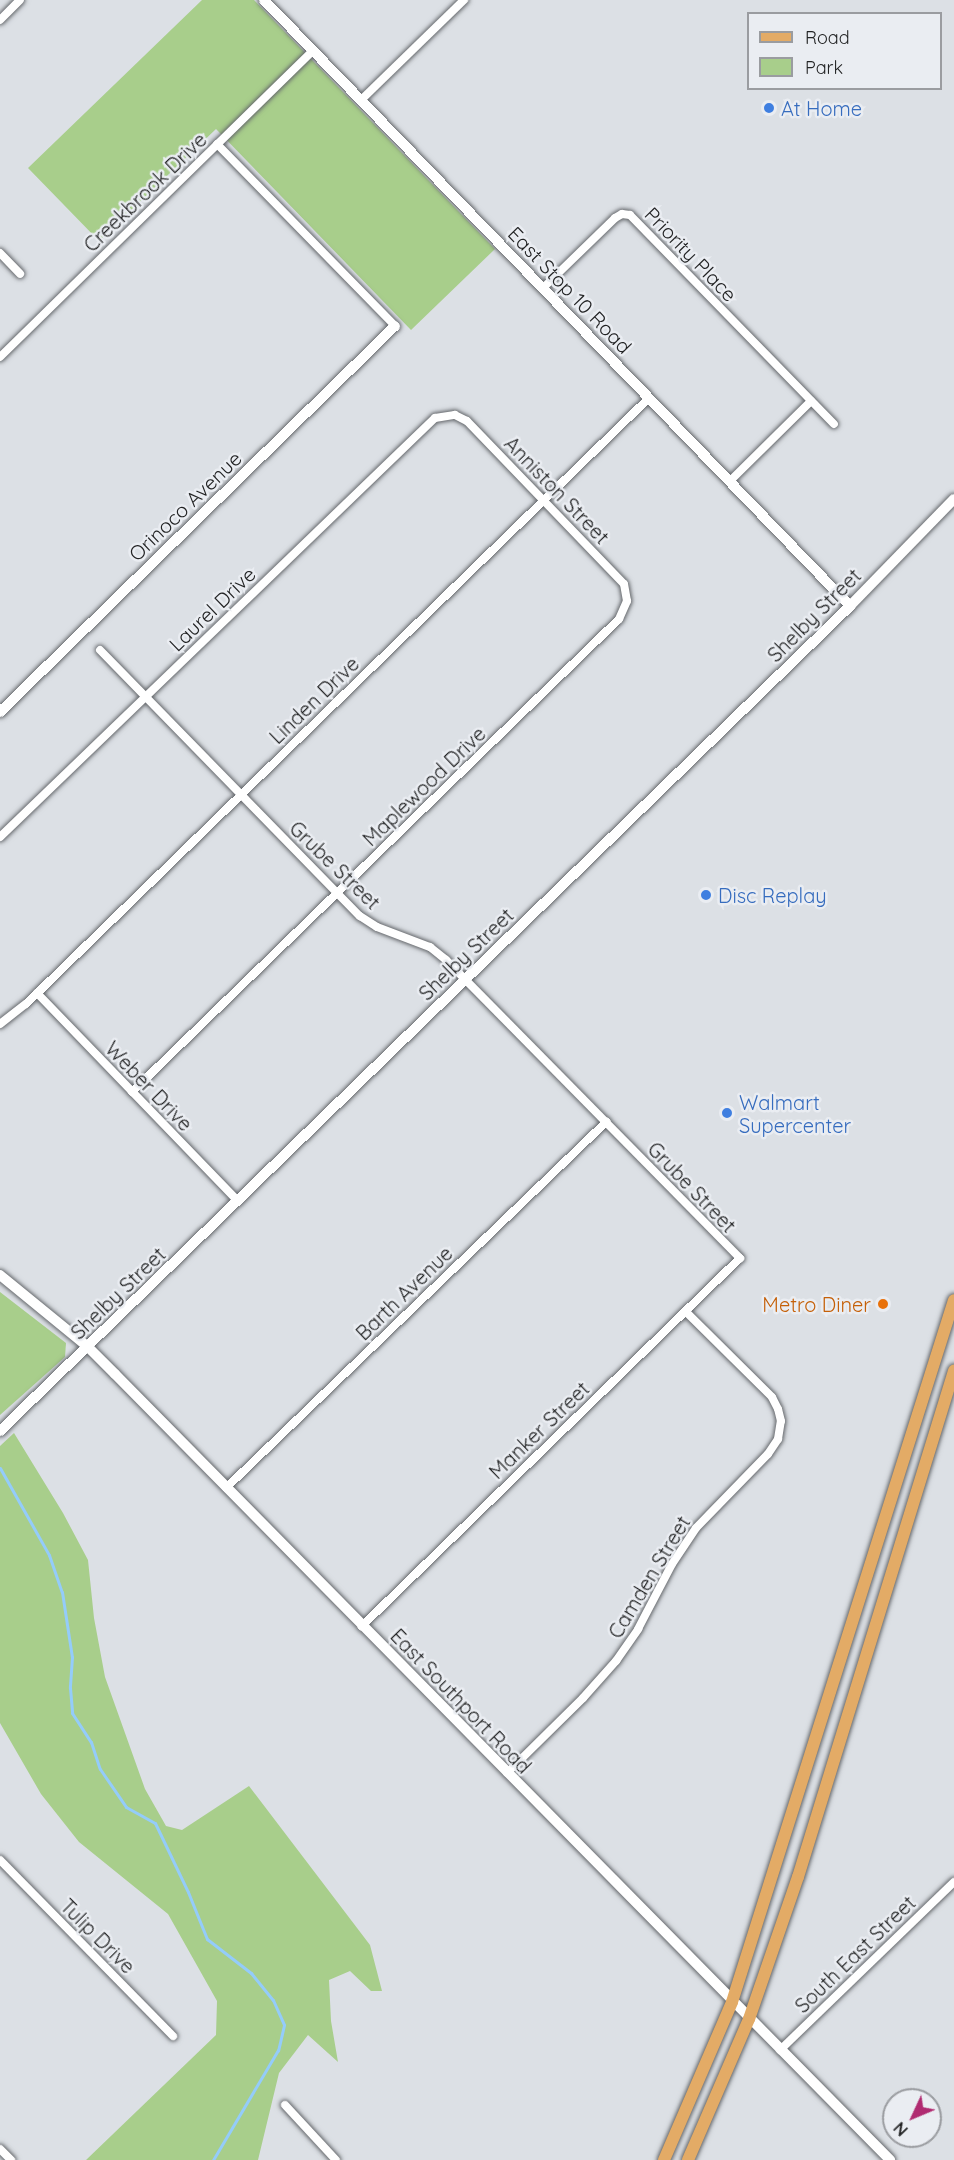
<!DOCTYPE html>
<html>
<head>
<meta charset="utf-8">
<style>
	body { margin:0 }
	#map { position:relative; width:954px; height:2160px; overflow:hidden; background:#dce0e5; font-family:Quicksand,sans-serif }
	div>[style] { position:absolute }
	.green>* { inset:0; background:#a8ce8b }
	.stream>* { height:3px; margin:-1.5px; padding:0 1.5px; transform-origin:1.5px; border-radius:1.5px; background:#94ccfa }
	.roads { filter:drop-shadow(0 0 2px #65686c) drop-shadow(0 0 2px #65686c) }
	.street>* { height:8px; margin:-4px; padding:0 4px; transform-origin:4px; border-radius:4px; background:#fff }
	.secondary>* { height:10px; margin:-5px; padding:0 5px; transform-origin:5px; border-radius:5px; background:#fff }
	.primary>* { height:12px; margin:-6px; padding:0 6px; transform-origin:6px; border-radius:6px; background:#e3ab66 }
	.dots>* { width:16px; height:16px; translate:-50% -50%; box-sizing:border-box; border:3px solid #eaedf2; border-radius:50% }
	span { translate:-50% -50%; white-space:nowrap; text-align:center; line-height:1.15; -webkit-text-stroke:5px #eaedf2; paint-order:stroke }
	.shop-label { font-size:20px; color:#366cbe }
	.left { translate:0 -50%; text-align:left }
	.street-label { font-size:20px; color:#222324 }
	.food-label { font-size:20px; color:#c56008 }
	.right { translate:-100% -50%; text-align:right }
	.legend { position:absolute; left:747px; top:12px; width:195px; height:78px; box-sizing:border-box; background:#eaedf2; border:2px solid #9a9ca0; margin:0; padding:8px 10px; list-style:none; font-size:18px; color:#222324 }
	.legend li { display:flex; align-items:center; gap:12px; height:30px }
	.legend b { width:30px; border:2px solid #9a9ca0 }
	.north { position:absolute; left:882px; top:2088px; width:60px; height:60px; box-sizing:border-box; background:#eaedf2; border:2px solid #9a9ca0; border-radius:50%; rotate:226deg; font-size:16px; font-weight:700; line-height:24px; text-align:center; color:#222324 }
	.north::after { content:''; display:block; margin:auto; width:21px; height:27px; background:#b02b71; clip-path:polygon(50% 0,100% 100%,50% 72%,0 100%) }
</style>
</head>
<body>
<div id="map">
	<div class="green">
		<div style="clip-path:polygon(202px 0,254px 0,495px 249px,411px 330px,216px 129px,99px 241px,28px 168px)"></div>
		<div style="clip-path:polygon(0 1292px,66px 1343px,65px 1357px,0 1415px)"></div>
		<div style="clip-path:polygon(14px 1433px,63px 1513px,88px 1560px,94px 1618px,105px 1677px,145px 1789px,166px 1826px,182px 1830px,249px 1786px,370px 1945px,382px 1991px,371px 1991px,350px 1971px,329px 1980px,331px 2021px,338px 2062px,308px 2035px,279px 2073px,258px 2160px,86px 2160px,216px 2035px,217px 2001px,168px 1914px,79px 1842px,41px 1794px,0 1723px,0 1446px)"></div>
	</div>
	<div class="stream">
		<div style="left:0;top:1468px;width:100px;rotate:60.6deg"></div>
		<div style="left:49px;top:1555px;width:39px;rotate:71deg"></div>
		<div style="left:62px;top:1592px;width:66px;rotate:81.3deg"></div>
		<div style="left:72px;top:1657px;width:31px;rotate:94deg"></div>
		<div style="left:70px;top:1688px;width:25px;rotate:85deg"></div>
		<div style="left:72px;top:1713px;width:35px;rotate:57deg"></div>
		<div style="left:91px;top:1742px;width:28px;rotate:72deg"></div>
		<div style="left:100px;top:1769px;width:46px;rotate:55.6deg"></div>
		<div style="left:126px;top:1807px;width:33px;rotate:29deg"></div>
		<div style="left:155px;top:1823px;width:76px;rotate:64.4deg"></div>
		<div style="left:188px;top:1892px;width:51px;rotate:68deg"></div>
		<div style="left:207px;top:1939px;width:56px;rotate:37.7deg"></div>
		<div style="left:251px;top:1973px;width:35px;rotate:51deg"></div>
		<div style="left:273px;top:2000px;width:27px;rotate:66deg"></div>
		<div style="left:284px;top:2025px;width:26px;rotate:103deg"></div>
		<div style="left:278px;top:2050px;width:128px;rotate:120.6deg"></div>
	</div>
	<div class="roads">
		<div class="street">
			<div style="left:0;top:20px;width:28px;rotate:-45deg"></div>
			<div style="left:361px;top:100px;width:144px;rotate:-44.2deg"></div>
			<div style="left:217px;top:144px;width:255px;rotate:45.6deg"></div>
			<div style="left:0;top:253px;width:29px;rotate:46deg"></div>
			<div style="left:543px;top:288px;width:100px;rotate:-44.2deg"></div>
			<div style="left:615px;top:218px;width:8px;rotate:-30deg"></div>
			<div style="left:622px;top:214px;width:8px;rotate:7deg"></div>
			<div style="left:630px;top:215px;width:292px;rotate:45.7deg"></div>
			<div style="left:0;top:357px;width:438px;rotate:-44.4deg"></div>
			<div style="left:730px;top:481px;width:114px;rotate:-44.6deg"></div>
			<div style="left:100px;top:650px;width:372px;rotate:45.7deg"></div>
			<div style="left:360px;top:916px;width:20px;rotate:33deg"></div>
			<div style="left:377px;top:927px;width:57px;rotate:20.7deg"></div>
			<div style="left:430px;top:947px;width:21px;rotate:39deg"></div>
			<div style="left:446px;top:960px;width:419px;rotate:45.4deg"></div>
			<div style="left:740px;top:1258px;width:528px;rotate:135.77deg"></div>
			<div style="left:0;top:837px;width:604px;rotate:-43.93deg"></div>
			<div style="left:435px;top:418px;width:20px;rotate:-9deg"></div>
			<div style="left:455px;top:415px;width:13px;rotate:27deg"></div>
			<div style="left:467px;top:421px;width:226px;rotate:46.1deg"></div>
			<div style="left:624px;top:584px;width:17px;rotate:80deg"></div>
			<div style="left:627px;top:601px;width:20px;rotate:114deg"></div>
			<div style="left:619px;top:619px;width:679px;rotate:135.84deg"></div>
			<div style="left:37px;top:993px;width:289px;rotate:46deg"></div>
			<div style="left:0;top:1024px;width:33px;rotate:-38deg"></div>
			<div style="left:26px;top:1004px;width:869px;rotate:-44.21deg"></div>
			<div style="left:226px;top:1488px;width:528px;rotate:-43.92deg"></div>
			<div style="left:507px;top:1773px;width:107px;rotate:-44.6deg"></div>
			<div style="left:583px;top:1698px;width:50px;rotate:-48.3deg"></div>
			<div style="left:616px;top:1661px;width:39px;rotate:-55deg"></div>
			<div style="left:638px;top:1629px;width:73px;rotate:-62.4deg"></div>
			<div style="left:672px;top:1564px;width:43px;rotate:-56.3deg"></div>
			<div style="left:696px;top:1528px;width:103px;rotate:-45.8deg"></div>
			<div style="left:768px;top:1454px;width:18px;rotate:-56deg"></div>
			<div style="left:778px;top:1439px;width:18px;rotate:-81deg"></div>
			<div style="left:781px;top:1421px;width:12px;rotate:-104deg"></div>
			<div style="left:778px;top:1409px;width:13px;rotate:-117deg"></div>
			<div style="left:772px;top:1397px;width:122px;rotate:-135.3deg"></div>
			<div style="left:0;top:1860px;width:247px;rotate:45.5deg"></div>
			<div style="left:780px;top:2050px;width:242px;rotate:-44deg"></div>
			<div style="left:285px;top:2105px;width:75px;rotate:47.2deg"></div>
			<div style="left:0;top:2149px;width:16px;rotate:45deg"></div>
		</div>
		<div class="secondary">
			<div style="left:264px;top:0;width:843px;rotate:45.96deg"></div>
			<div style="left:0;top:712px;width:552px;rotate:-44.34deg"></div>
			<div style="left:0;top:1275px;width:114px;rotate:39.3deg"></div>
			<div style="left:88px;top:1347px;width:38px;rotate:45deg"></div>
			<div style="left:115px;top:1374px;width:1104px;rotate:45.4deg"></div>
			<div style="left:0;top:1431px;width:1185px;rotate:-44.14deg"></div>
			<div style="left:850px;top:606px;width:149px;rotate:-45.8deg"></div>
		</div>
		<div class="primary">
			<div style="left:664px;top:2160px;width:172px;rotate:-66.7deg"></div>
			<div style="left:732px;top:2002px;width:736px;rotate:-72.45deg"></div>
			<div style="left:688px;top:2160px;width:154px;rotate:-66.6deg"></div>
			<div style="left:749px;top:2019px;width:150px;rotate:-71deg"></div>
			<div style="left:798px;top:1877px;width:530px;rotate:-72.87deg"></div>
		</div>
	</div>
	<div class="dots">
		<div style="left:769px;top:108px;background:#3f7fe0"></div>
		<div style="left:706px;top:895px;background:#3f7fe0"></div>
		<div style="left:727px;top:1113px;background:#3f7fe0"></div>
		<div style="left:883px;top:1304px;background:#e8710a"></div>
	</div>
	<div class="shop-label">
		<span class="left" style="left:781px;top:108px">At Home</span>
		<span class="left" style="left:718px;top:895px">Disc Replay</span>
		<span class="left" style="left:739px;top:1114px">Walmart<br>Supercenter</span>
	</div>
	<div class="street-label">
		<span style="left:145px;top:192px;rotate:-44deg">Creekbrook Drive</span>
		<span style="left:691px;top:254px;rotate:46deg">Priority Place</span>
		<span style="left:570px;top:290px;rotate:46deg">East Stop 10 Road</span>
		<span style="left:557px;top:490px;rotate:46deg">Anniston Street</span>
		<span style="left:185px;top:506px;rotate:-44deg">Orinoco Avenue</span>
		<span style="left:212px;top:609px;rotate:-44deg">Laurel Drive</span>
		<span style="left:814px;top:615px;rotate:-45deg">Shelby Street</span>
		<span style="left:314px;top:700px;rotate:-44deg">Linden Drive</span>
		<span style="left:424px;top:786px;rotate:-44deg">Maplewood Drive</span>
		<span style="left:335px;top:865px;rotate:44deg">Grube Street</span>
		<span style="left:466px;top:954px;rotate:-44deg">Shelby Street</span>
		<span style="left:149px;top:1086px;rotate:46deg">Weber Drive</span>
		<span style="left:692px;top:1187px;rotate:46deg">Grube Street</span>
		<span style="left:118px;top:1293px;rotate:-44deg">Shelby Street</span>
		<span style="left:404px;top:1293px;rotate:-44deg">Barth Avenue</span>
		<span style="left:539px;top:1430px;rotate:-44deg">Manker Street</span>
		<span style="left:649px;top:1577px;rotate:-59deg">Camden Street</span>
		<span style="left:461px;top:1701px;rotate:46deg">East Southport Road</span>
		<span style="left:98px;top:1936px;rotate:45deg">Tulip Drive</span>
		<span style="left:855px;top:1954px;rotate:-44deg">South East Street</span>
	</div>
	<div class="food-label">
		<span class="right" style="left:871px;top:1304px">Metro Diner</span>
	</div>
	<ul class="legend">
	<li><b style="height:8px;background:#e3ab66"></b>Road</li>
	<li><b style="height:16px;background:#a8ce8b"></b>Park</li>
	</ul>
	<div class="north">N</div>
</div>
</body>
</html>
